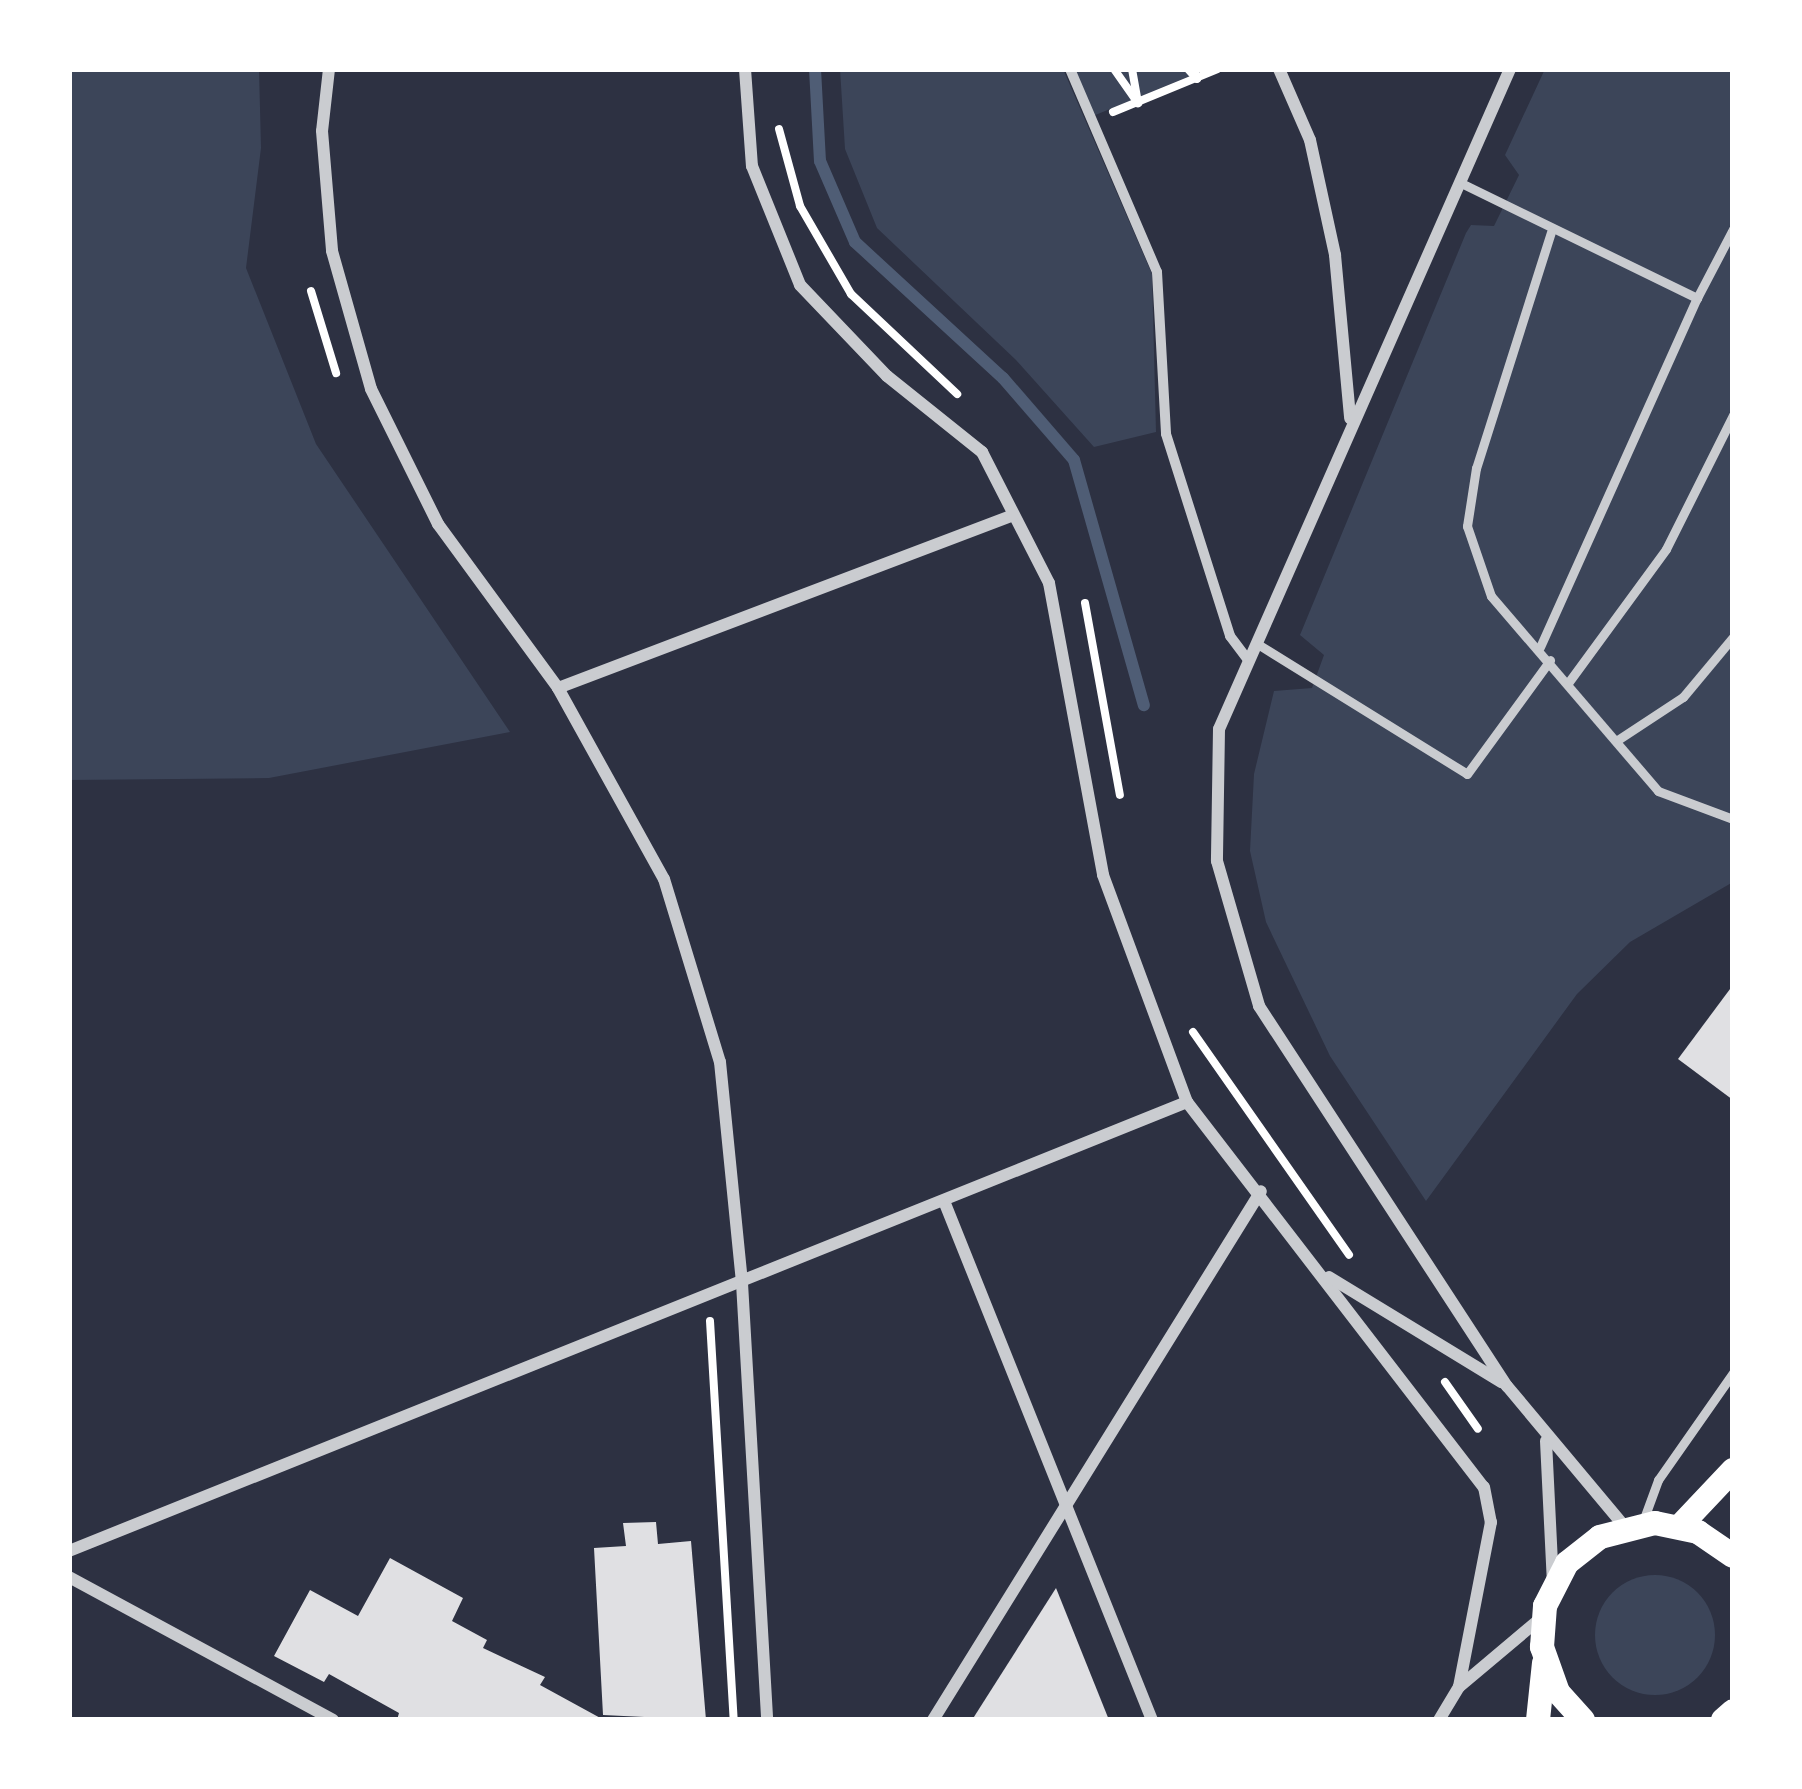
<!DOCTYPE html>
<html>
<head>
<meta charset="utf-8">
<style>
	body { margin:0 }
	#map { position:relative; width:1802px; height:1789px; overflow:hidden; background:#2d3142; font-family:"Fira Sans Condensed",sans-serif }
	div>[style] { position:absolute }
	.green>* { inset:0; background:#3c4559 }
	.round { border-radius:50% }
	.stream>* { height:12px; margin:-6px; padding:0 6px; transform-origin:6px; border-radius:6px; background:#4f5d75 }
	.building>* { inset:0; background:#e0e0e3 }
	.path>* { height:8px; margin:-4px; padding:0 4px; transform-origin:4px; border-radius:4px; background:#fff }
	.service>* { height:9px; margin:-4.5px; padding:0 4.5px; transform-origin:4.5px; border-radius:4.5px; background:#caccd0 }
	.pedestrian>* { height:10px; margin:-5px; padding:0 5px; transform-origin:5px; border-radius:5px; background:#caccd0 }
	.minor>* { height:12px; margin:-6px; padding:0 6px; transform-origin:6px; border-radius:6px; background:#caccd0 }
	.secondary>* { height:24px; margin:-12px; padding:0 12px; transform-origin:12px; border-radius:12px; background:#fff }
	span { translate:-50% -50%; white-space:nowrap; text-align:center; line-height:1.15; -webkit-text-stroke:12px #fff; paint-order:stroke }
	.frame { position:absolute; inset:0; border:72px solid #fff; pointer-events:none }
</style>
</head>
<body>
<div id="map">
	<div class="green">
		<div style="clip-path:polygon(69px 69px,259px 69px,261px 148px,246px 268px,316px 444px,510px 732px,269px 778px,69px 780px)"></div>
		<div style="clip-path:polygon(840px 69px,1063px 69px,1152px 274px,1156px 432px,1094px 447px,1016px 360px,877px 228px,845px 149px)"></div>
		<div style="clip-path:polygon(1073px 69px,1207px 69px,1093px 116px)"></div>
		<div style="clip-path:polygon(1545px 69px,1733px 69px,1733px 882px,1630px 942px,1577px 994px,1426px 1201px,1330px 1056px,1266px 922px,1250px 851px,1254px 774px,1274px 691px,1312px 688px,1324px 655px,1300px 635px,1466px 233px,1471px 225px,1494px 226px,1519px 175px,1505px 155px)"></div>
		<div class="round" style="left:1595px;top:1575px;width:120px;height:120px"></div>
	</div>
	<div class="stream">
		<div style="left:815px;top:69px;width:92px;rotate:86.9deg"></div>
		<div style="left:820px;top:161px;width:88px;rotate:66.6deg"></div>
		<div style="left:855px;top:242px;width:201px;rotate:42.6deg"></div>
		<div style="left:1003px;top:378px;width:108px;rotate:49.1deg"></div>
		<div style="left:1074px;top:460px;width:255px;rotate:74.1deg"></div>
	</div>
	<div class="building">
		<div style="clip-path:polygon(1733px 985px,1733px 1100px,1678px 1059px)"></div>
		<div style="clip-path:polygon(656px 1522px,658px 1544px,691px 1541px,706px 1720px,603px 1715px,594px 1548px,626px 1546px,623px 1523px)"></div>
		<div style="clip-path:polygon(390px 1558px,463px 1598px,452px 1621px,487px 1640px,483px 1648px,545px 1677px,540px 1685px,604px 1720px,397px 1720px,399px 1713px,329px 1674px,324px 1682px,274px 1656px,310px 1590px,358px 1616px)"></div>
		<div style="clip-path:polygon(1056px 1588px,1109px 1720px,972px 1720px)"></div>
	</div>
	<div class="path">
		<div style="left:1114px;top:69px;width:42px;rotate:54.8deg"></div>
		<div style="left:1138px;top:103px;width:35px;rotate:-100deg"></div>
		<div style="left:1188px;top:69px;width:13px;rotate:48deg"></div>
		<div style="left:1197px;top:79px;width:10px;rotate:-107deg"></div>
		<div style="left:1113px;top:112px;width:113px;rotate:-22.3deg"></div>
		<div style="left:779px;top:129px;width:80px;rotate:74.7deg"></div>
		<div style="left:800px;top:206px;width:102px;rotate:59.9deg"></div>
		<div style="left:851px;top:294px;width:146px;rotate:43.3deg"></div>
		<div style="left:311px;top:291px;width:86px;rotate:73deg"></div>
		<div style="left:1085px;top:603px;width:195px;rotate:79.7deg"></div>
		<div style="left:1193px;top:1032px;width:272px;rotate:55deg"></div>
		<div style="left:710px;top:1321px;width:400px;rotate:86.6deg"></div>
		<div style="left:1445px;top:1382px;width:57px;rotate:54.9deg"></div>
	</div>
	<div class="service">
		<div style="left:1459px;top:182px;width:265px;rotate:26deg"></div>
		<div style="left:1697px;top:298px;width:78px;rotate:-62.4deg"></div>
		<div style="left:1551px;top:232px;width:248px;rotate:107.6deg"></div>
		<div style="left:1476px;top:468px;width:59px;rotate:98.8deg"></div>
		<div style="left:1467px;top:526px;width:74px;rotate:71.1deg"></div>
		<div style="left:1491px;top:596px;width:257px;rotate:49.4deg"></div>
		<div style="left:1658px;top:791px;width:80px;rotate:20.5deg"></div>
		<div style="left:1256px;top:643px;width:248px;rotate:31.8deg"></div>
		<div style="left:1467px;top:774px;width:141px;rotate:-53.9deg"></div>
		<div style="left:1540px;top:647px;width:383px;rotate:-65.8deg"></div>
		<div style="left:1568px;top:683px;width:166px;rotate:-53.8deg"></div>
		<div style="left:1666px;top:549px;width:150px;rotate:-63.4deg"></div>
		<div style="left:1616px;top:741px;width:80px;rotate:-33.3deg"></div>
		<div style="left:1683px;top:697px;width:78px;rotate:-50.2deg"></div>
		<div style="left:1643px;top:1521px;width:44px;rotate:-69.9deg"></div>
		<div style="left:1658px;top:1480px;width:131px;rotate:-55deg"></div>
	</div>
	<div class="pedestrian">
		<div style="left:1070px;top:69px;width:221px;rotate:66.8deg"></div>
		<div style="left:1157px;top:272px;width:162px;rotate:86.8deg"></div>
		<div style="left:1166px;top:434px;width:212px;rotate:72.4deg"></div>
		<div style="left:1230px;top:636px;width:30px;rotate:53deg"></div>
	</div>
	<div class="minor">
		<div style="left:329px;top:69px;width:62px;rotate:96.4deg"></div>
		<div style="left:322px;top:131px;width:120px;rotate:85.2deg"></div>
		<div style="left:332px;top:251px;width:143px;rotate:74.2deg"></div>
		<div style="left:371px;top:389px;width:151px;rotate:63.6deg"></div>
		<div style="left:438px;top:524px;width:203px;rotate:53.8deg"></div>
		<div style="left:558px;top:688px;width:218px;rotate:61deg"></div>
		<div style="left:664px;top:879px;width:191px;rotate:73deg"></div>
		<div style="left:720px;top:1062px;width:222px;rotate:84.3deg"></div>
		<div style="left:742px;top:1283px;width:438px;rotate:86.7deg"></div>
		<div style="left:745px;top:69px;width:97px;rotate:85.9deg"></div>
		<div style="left:752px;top:166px;width:128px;rotate:68deg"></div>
		<div style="left:800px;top:285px;width:126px;rotate:46.3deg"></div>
		<div style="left:887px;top:376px;width:122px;rotate:38.7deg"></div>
		<div style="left:982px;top:452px;width:147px;rotate:62.9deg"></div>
		<div style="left:1049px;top:583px;width:297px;rotate:79.5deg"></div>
		<div style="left:1103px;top:875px;width:242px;rotate:69.7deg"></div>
		<div style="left:1187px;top:1102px;width:486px;rotate:52.4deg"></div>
		<div style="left:1484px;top:1487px;width:36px;rotate:79deg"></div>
		<div style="left:1491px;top:1522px;width:168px;rotate:101deg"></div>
		<div style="left:1279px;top:69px;width:77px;rotate:66.4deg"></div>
		<div style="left:1310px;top:140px;width:118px;rotate:77.7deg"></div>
		<div style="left:1335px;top:255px;width:164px;rotate:84.7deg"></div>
		<div style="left:1510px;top:69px;width:721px;rotate:113.79deg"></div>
		<div style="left:1219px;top:729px;width:132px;rotate:90.9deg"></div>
		<div style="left:1217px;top:861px;width:151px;rotate:73.8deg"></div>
		<div style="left:1259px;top:1006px;width:454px;rotate:56.9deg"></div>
		<div style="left:1507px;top:1386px;width:184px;rotate:50.1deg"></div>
		<div style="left:558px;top:688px;width:487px;rotate:-20.8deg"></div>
		<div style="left:944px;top:1201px;width:559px;rotate:68.16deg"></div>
		<div style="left:1329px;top:1277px;width:202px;rotate:31.4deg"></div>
		<div style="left:1546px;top:1441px;width:141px;rotate:87.2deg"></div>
		<div style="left:69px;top:1551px;width:1205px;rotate:-21.88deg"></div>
		<div style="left:69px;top:1577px;width:300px;rotate:28.4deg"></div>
		<div style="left:933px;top:1720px;width:622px;rotate:-58.2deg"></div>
		<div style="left:1439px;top:1720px;width:39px;rotate:-59deg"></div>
		<div style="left:1459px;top:1687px;width:109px;rotate:-40.1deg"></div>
	</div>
	<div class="secondary">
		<div style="left:1680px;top:1526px;width:77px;rotate:-46.6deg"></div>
		<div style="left:1538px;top:1720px;width:57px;rotate:-84deg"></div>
		<div style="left:1583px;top:1720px;width:38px;rotate:-132deg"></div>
		<div style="left:1558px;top:1692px;width:48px;rotate:-109.6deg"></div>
		<div style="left:1542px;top:1647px;width:41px;rotate:-85.8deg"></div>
		<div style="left:1545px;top:1606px;width:48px;rotate:-62.9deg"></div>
		<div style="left:1567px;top:1563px;width:42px;rotate:-38.2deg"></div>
		<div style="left:1600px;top:1537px;width:57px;rotate:-14.3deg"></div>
		<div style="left:1655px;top:1523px;width:44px;rotate:11.8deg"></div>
		<div style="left:1698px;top:1532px;width:42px;rotate:34.4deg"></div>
		<div style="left:1723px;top:1720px;width:13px;rotate:-42deg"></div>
	</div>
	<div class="frame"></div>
</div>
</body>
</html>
